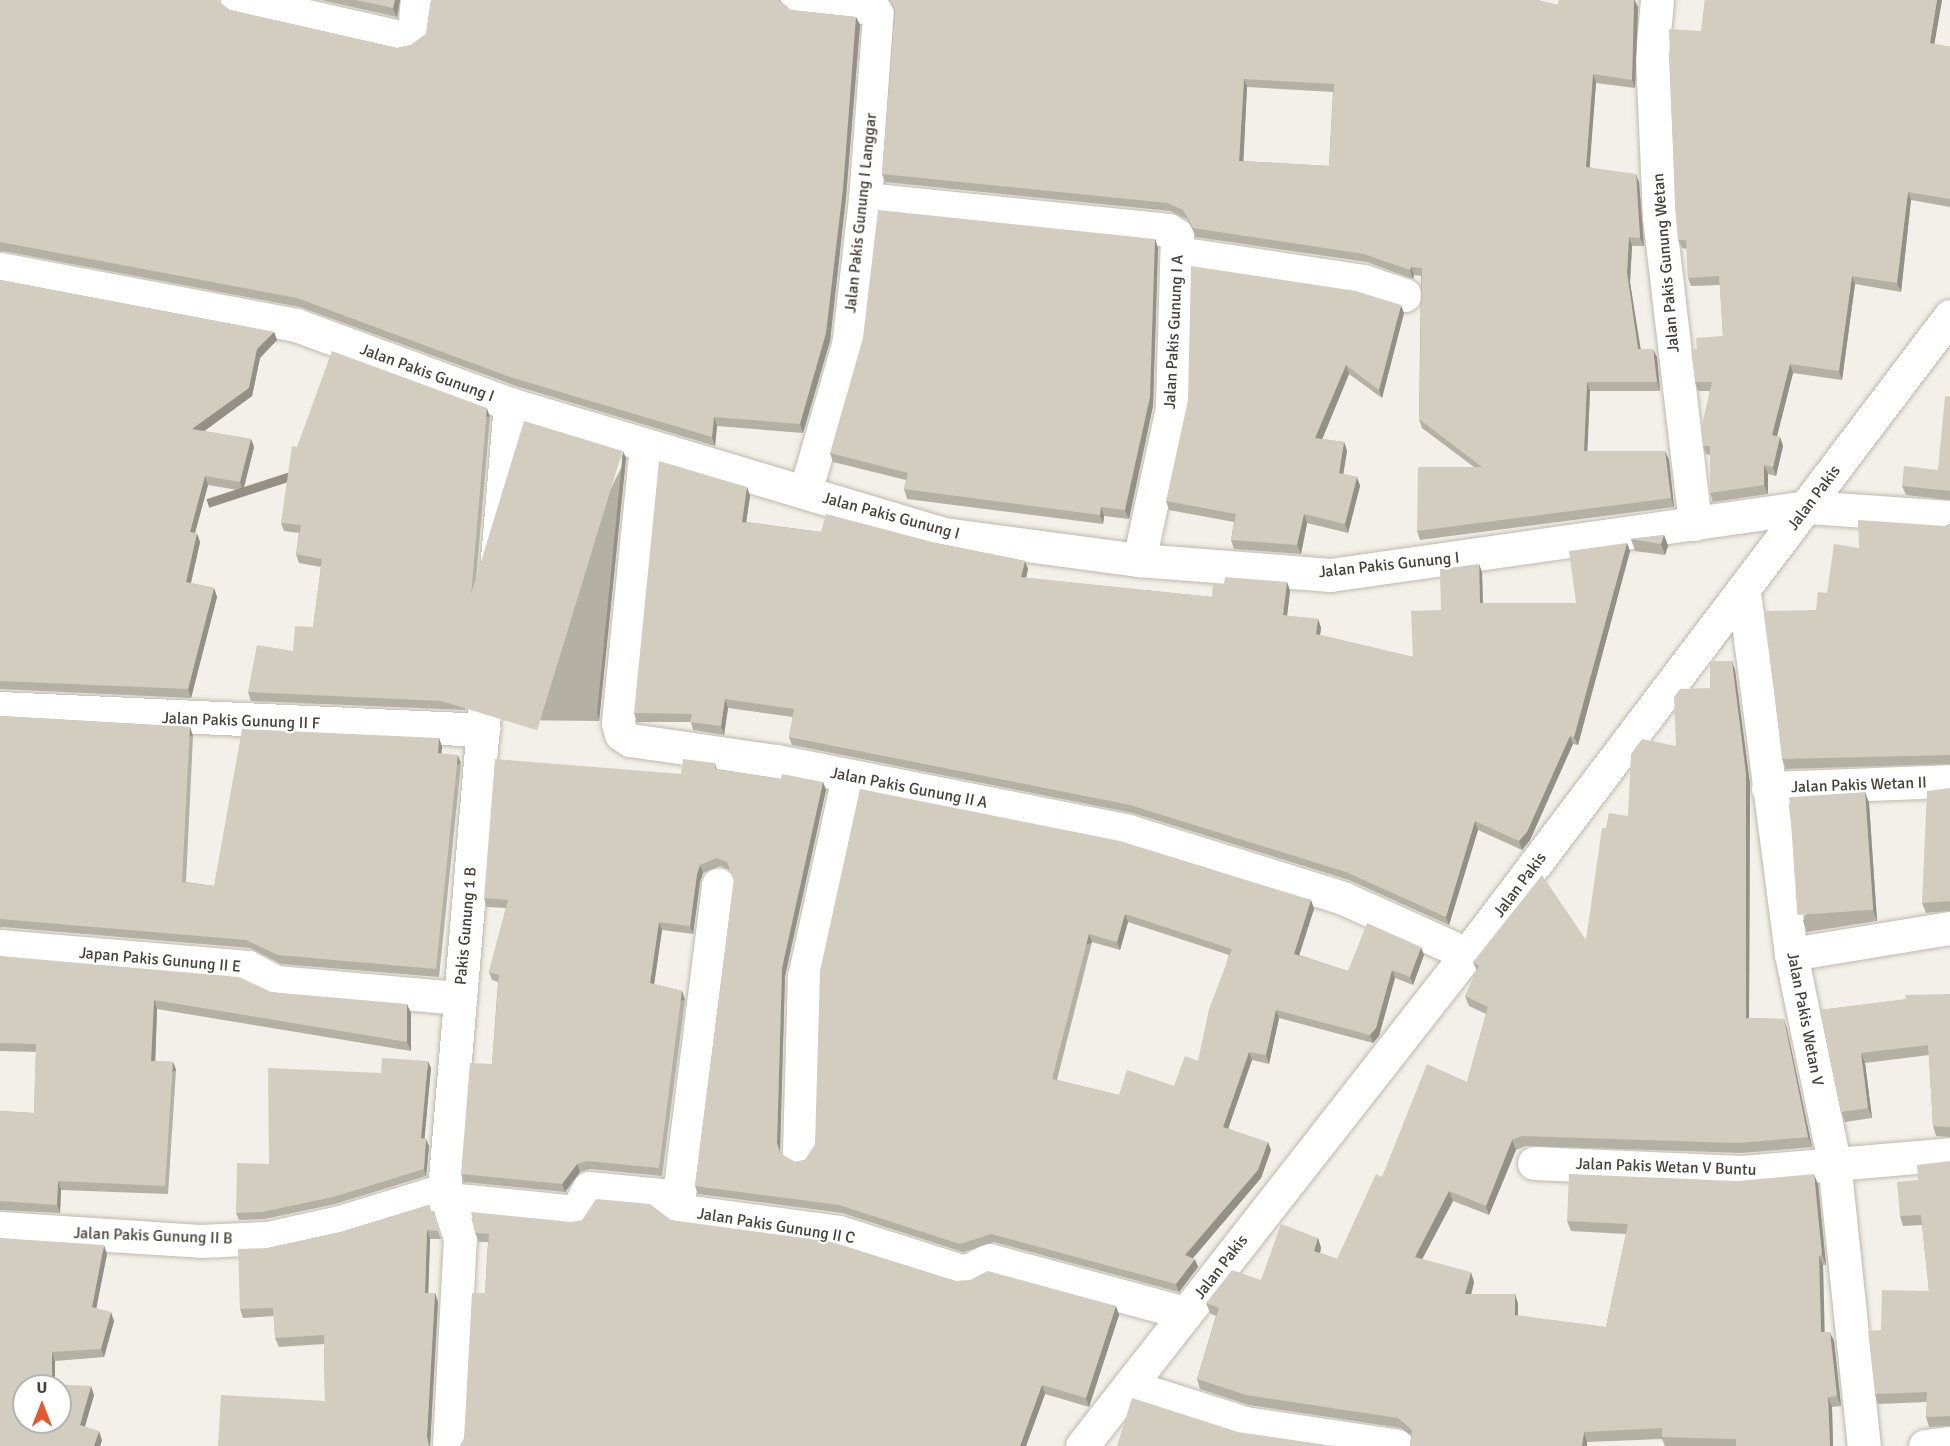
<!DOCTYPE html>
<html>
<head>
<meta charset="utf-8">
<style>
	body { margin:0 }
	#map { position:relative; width:1950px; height:1446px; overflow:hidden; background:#f3f0e9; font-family:Signika,sans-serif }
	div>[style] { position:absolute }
	.roads { filter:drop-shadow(0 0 2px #bdb9ac) drop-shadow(0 0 2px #bdb9ac) }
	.minor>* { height:33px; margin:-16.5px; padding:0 16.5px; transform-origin:16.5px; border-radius:16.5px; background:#fff }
	.wall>* { inset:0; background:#b5b0a4 }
	.shaded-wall>* { inset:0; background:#949086; transform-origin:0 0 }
	.building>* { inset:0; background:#d3cdbf; transform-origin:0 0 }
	span { translate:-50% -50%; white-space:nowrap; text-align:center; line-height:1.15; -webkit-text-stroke:4.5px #fff; paint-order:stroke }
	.street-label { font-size:16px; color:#454138 }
	.north { position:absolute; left:12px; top:1374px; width:60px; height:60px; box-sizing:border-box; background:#fff; border:2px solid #b5b3af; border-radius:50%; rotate:0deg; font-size:16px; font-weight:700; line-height:24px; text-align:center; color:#454138 }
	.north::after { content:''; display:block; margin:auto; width:21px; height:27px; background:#e5572d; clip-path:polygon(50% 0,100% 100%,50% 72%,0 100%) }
</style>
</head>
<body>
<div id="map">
	<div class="roads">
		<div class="minor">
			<div style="left:237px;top:0;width:171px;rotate:12.8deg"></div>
			<div style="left:404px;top:38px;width:12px;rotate:-31deg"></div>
			<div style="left:414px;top:32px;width:32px;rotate:-85deg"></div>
			<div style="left:797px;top:0;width:76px;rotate:6deg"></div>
			<div style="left:873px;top:8px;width:11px;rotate:56deg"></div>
			<div style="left:879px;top:17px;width:183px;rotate:94.4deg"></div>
			<div style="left:865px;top:199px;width:147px;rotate:96.6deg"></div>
			<div style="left:848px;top:345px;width:153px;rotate:106.3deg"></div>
			<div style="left:1657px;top:0;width:56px;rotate:95.1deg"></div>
			<div style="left:1652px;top:56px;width:161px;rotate:87.5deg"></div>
			<div style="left:1659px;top:217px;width:309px;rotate:83.3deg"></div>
			<div style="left:865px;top:199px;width:305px;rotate:5.8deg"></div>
			<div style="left:1168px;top:230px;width:10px;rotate:29deg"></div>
			<div style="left:1177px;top:235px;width:173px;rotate:91.7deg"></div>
			<div style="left:1172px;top:408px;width:156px;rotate:102.2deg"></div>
			<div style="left:1178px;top:253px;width:188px;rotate:8.6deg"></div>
			<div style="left:1364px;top:281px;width:43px;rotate:18.9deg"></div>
			<div style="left:0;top:269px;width:301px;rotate:10.7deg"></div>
			<div style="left:296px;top:325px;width:228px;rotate:20.3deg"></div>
			<div style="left:510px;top:404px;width:453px;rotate:16.7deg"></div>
			<div style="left:944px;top:534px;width:197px;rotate:7.6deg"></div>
			<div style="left:1139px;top:560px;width:192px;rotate:4.5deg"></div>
			<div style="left:1330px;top:575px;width:483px;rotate:-8.1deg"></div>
			<div style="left:1808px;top:507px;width:142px;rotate:4deg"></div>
			<div style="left:646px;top:446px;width:278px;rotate:95.8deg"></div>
			<div style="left:618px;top:723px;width:11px;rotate:75deg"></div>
			<div style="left:621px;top:734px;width:11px;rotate:34deg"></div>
			<div style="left:630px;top:740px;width:148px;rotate:8.2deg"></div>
			<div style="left:776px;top:761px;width:359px;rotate:11.2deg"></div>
			<div style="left:1128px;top:831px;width:225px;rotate:17.3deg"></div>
			<div style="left:1343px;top:898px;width:136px;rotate:24.3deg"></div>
			<div style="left:1744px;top:592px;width:365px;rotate:82.6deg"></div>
			<div style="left:1791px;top:954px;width:212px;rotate:78.3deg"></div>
			<div style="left:1834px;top:1162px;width:286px;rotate:84deg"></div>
			<div style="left:0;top:708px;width:484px;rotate:2.6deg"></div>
			<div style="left:1768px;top:788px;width:182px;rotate:-2.2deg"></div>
			<div style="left:0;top:946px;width:249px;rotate:4.8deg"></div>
			<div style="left:248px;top:967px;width:32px;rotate:28deg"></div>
			<div style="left:276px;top:982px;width:185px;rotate:5deg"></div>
			<div style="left:1791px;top:954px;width:161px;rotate:-9.3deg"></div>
			<div style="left:799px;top:1152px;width:175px;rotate:-88.4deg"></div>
			<div style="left:804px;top:977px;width:205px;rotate:-77.6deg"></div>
			<div style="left:1534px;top:1163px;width:208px;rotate:2.5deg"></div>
			<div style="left:1742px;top:1172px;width:209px;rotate:-4.9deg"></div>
			<div style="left:448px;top:1199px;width:129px;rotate:5.8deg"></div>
			<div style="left:576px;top:1212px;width:27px;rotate:-62deg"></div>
			<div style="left:589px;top:1188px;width:72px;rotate:5.6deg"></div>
			<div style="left:661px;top:1195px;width:22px;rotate:43deg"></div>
			<div style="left:677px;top:1210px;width:163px;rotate:7.7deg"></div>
			<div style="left:839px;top:1232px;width:132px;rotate:17.6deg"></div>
			<div style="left:965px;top:1272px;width:27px;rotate:-27deg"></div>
			<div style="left:989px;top:1260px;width:203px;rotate:15.1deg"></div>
			<div style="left:677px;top:1210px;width:328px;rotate:-82.8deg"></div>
			<div style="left:0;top:1228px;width:200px;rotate:3.7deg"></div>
			<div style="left:200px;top:1241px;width:67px;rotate:-2.6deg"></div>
			<div style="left:267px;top:1238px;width:75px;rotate:-12.4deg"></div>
			<div style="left:340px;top:1222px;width:109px;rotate:-17.1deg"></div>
			<div style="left:1129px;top:1386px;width:122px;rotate:17.7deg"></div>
			<div style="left:1245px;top:1423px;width:155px;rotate:8.5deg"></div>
			<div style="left:449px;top:1446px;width:208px;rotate:-87deg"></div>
			<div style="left:460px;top:1238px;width:51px;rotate:-108.4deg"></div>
			<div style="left:444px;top:1190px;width:789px;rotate:-85.2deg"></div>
			<div style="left:1082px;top:1446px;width:625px;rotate:-51.96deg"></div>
			<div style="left:1467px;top:954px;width:800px;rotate:-52.87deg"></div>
			<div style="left:1925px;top:1446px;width:25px;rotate:-7deg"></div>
		</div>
	</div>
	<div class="wall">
		<div style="clip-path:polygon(0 0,230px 10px,397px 48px,411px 45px,426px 34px,431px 0,779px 0,791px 10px,856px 17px,860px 25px,846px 197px,830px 341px,803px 433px,717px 426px,715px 446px,516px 386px,300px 307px,3px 251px,0 252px)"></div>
		<div style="clip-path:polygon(321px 0,400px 0,397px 17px)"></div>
		<div style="clip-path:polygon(evenodd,890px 0,1537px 0,1558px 5px,1559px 0,1635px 0,1638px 7px,1635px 88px,1596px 83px,1589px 167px,1639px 182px,1644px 246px,1632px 246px,1630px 282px,1640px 349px,1657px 357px,1660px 391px,1590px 391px,1587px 451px,1665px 451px,1669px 460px,1674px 507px,1420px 540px,1417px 531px,1474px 467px,1422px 428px,1419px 419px,1421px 276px,1414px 275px,1413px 279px,1367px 262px,1196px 237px,1187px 219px,1170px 211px,885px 182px,882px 174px,894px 11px,890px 0,1247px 87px,1333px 92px,1329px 166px,1243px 161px,1247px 87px)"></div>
		<div style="clip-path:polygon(1705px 0,1942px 0,1934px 44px,1950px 47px,1950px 207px,1911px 200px,1901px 292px,1855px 284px,1842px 380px,1793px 373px,1777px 436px,1780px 437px,1783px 446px,1776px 476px,1768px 474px,1768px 494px,1713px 502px,1710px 493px,1710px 455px,1706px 454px,1703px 446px,1710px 391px,1698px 391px,1695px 382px,1697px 349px,1723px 336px,1720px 285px,1691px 286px,1688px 278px,1687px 249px,1682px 248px,1678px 240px)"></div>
		<div style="clip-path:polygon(1155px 239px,1158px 248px,1153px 406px,1129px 519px,1104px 516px,1103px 524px,907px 499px,904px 489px,906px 480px,833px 462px,830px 453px)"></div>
		<div style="clip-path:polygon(0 280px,274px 332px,277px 340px,260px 358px,252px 396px,204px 431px,251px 439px,254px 447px,243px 491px,208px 485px,195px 533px,200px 542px,191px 583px,214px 588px,217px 597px,191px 698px,0 689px)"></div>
		<div style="clip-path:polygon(1404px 313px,1382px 398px,1349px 374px,1322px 439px,1344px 442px,1347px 451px,1343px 474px,1357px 477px,1360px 486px,1348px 533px,1307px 523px,1301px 554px,1234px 549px,1231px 540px,1234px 522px,1169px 510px,1166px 501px)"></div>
		<div style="clip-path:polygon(1950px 397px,1950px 500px,1906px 495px,1902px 486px,1938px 470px)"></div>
		<div style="clip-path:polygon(490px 417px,465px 710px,251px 701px,248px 692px,293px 651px,313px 627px,321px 567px,299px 563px,296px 554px,299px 533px,284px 531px,281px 523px,297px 447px)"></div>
		<div style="clip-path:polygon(626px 458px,599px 721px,502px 720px,500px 712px)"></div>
		<div style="clip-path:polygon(747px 487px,750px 496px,746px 522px,821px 532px,936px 543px,1025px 561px,1028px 569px,1026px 578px,1212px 597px,1224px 584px,1287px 582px,1290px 591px,1287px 616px,1318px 619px,1321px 628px,1320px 635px,1413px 657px,1441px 610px,1482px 572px,1483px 603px,1576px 603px,1627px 543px,1630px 551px,1578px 745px,1573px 744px,1530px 840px,1522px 850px,1478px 830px,1449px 925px,1349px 880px,1133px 813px,792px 745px,789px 737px,793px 717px,728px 708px,724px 735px,693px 730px,691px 722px,637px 722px,634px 713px)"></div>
		<div style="clip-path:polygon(1950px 524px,1950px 764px,1786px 769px,1782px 759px,1816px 610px,1859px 548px,1945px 526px)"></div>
		<div style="clip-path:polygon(1664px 535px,1668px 546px,1665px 555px,1635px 551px,1631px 539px)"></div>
		<div style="clip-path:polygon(1735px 670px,1750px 784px,1749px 1018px,1784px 1019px,1787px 1029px,1812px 1147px,1742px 1153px,1526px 1146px,1516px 1150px,1489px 1215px,1453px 1201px,1422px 1259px,1474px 1282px,1471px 1294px,1515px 1294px,1518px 1304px,1518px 1316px,1606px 1327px,1626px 1234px,1571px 1231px,1567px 1221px,1818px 1184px,1826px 1265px,1823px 1265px,1824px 1332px,1834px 1341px,1841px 1406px,1832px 1407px,1833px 1446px,1665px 1446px,1662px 1439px,1587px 1442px,1587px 1446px,1410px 1446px,1411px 1436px,1401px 1428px,1249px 1405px,1200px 1389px,1197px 1379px,1216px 1316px,1210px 1313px,1206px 1303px,1261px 1280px,1318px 1238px,1321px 1248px,1320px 1253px,1337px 1259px,1382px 1177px,1467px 1082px,1486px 1014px,1469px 1006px,1465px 996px,1477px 971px,1473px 962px,1586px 940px,1606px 828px,1628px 816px,1676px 746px,1710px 688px)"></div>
		<div style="clip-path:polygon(0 716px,190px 727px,193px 736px,186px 882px,214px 886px,439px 738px,442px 747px,441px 754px,461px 764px,439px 977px,281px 964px,250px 948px,2px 927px,0 928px)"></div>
		<div style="clip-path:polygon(evenodd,715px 763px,717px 769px,781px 779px,823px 782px,826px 790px,785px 976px,780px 1151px,781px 1154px,795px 1162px,805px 1160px,815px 1145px,860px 789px,1311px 900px,1314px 909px,1299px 955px,1348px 971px,1424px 955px,1413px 985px,1395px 978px,1379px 1036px,1373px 1043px,1279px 1018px,1269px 1064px,1252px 1060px,1228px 1128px,1271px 1150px,1261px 1178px,1193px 1258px,1198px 1267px,1179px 1292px,994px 1242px,963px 1252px,842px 1213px,698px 1194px,695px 1186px,734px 880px,730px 870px,720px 866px,703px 873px,700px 882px,693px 934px,662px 930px,654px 984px,682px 991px,685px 1000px,662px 1176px,590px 1169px,580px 1172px,565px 1192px,464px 1182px,461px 1174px,492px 1064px,498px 982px,492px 980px,489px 972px,506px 908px,487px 907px,484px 898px,681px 774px,715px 763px,1128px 922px,1229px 955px,1198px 1061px,1174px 1086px,1119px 1095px,1057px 1080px,1092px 942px,1120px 950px,1128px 922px)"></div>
		<div style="clip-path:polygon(1950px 788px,1950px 911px,1926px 913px,1922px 903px)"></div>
		<div style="clip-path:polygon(1865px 792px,1869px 803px,1877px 921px,1807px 932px,1803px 921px)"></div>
		<div style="clip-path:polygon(0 956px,271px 992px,411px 1013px,411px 1051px,157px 1009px,155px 1061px,173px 1062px,176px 1070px,168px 1194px,61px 1190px,60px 1213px,0 1210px,0 1111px,34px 1113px,36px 1052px,0 1051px)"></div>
		<div style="clip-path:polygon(1950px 994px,1950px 1137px,1936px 1136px,1933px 1126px,1929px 1055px,1865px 1063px,1872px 1118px,1845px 1122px,1841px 1112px,1820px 1010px)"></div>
		<div style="clip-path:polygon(431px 1068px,424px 1138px,429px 1146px,426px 1176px,335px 1204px,265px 1219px,239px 1220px,236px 1213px,269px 1164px,381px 1073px)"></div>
		<div style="clip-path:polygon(1950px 1161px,1950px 1426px,1929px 1427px,1926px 1417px,1927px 1402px,1878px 1404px,1875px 1394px,1881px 1330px,1929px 1291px,1922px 1225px,1903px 1226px,1900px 1216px,1918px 1180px)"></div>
		<div style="clip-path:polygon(429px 1205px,441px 1239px,430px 1239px,428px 1293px,435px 1293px,438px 1302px,430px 1446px,325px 1401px,324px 1344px,279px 1347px,275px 1338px,274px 1316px,243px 1318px,240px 1309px,268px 1248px,341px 1232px)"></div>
		<div style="clip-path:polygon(671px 1220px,956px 1281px,1116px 1306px,1119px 1315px,1089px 1407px,1045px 1394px,1026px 1446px,460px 1446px,464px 1439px,485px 1293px,488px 1242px,479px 1242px,475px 1233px,571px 1222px)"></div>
		<div style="clip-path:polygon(0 1238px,107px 1254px,96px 1308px,114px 1321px,104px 1357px,55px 1361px,55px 1384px,94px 1395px,85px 1426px,102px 1440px,100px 1446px,0 1446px)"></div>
	</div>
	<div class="shaded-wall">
		<div style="clip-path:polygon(395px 0,400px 0,397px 17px,393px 8px)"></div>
		<div style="clip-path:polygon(1634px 0,1638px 7px,1635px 88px,1632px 80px)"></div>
		<div style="clip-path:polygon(1937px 0,1942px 0,1933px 52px,1930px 43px)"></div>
		<div style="clip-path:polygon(856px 17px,860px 25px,846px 197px,830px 341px,803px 433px,800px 424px)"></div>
		<div style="clip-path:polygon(1593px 74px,1596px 83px,1589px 176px,1586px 167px)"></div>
		<div style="clip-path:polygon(1244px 79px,1247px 87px,1243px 170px,1239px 161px)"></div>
		<div style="clip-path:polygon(1636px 174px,1639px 182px,1644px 246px,1640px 238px)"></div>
		<div style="clip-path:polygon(1908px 192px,1911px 200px,1901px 292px,1897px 283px)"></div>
		<div style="clip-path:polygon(1629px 237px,1632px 246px,1630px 282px,1642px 357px,1638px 349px,1627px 273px)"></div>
		<div style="clip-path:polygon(1155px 239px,1158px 248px,1153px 406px,1129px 519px,1125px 510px)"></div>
		<div style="clip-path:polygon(1411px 267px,1414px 275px,1413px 279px,1410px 270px)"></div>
		<div style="clip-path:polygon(1852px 276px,1855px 284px,1842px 380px,1839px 371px)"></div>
		<div style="clip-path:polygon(1401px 305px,1404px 313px,1382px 398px,1379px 390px)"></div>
		<div style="clip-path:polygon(274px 332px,277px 340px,260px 358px,252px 396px,195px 438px,192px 429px,257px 349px)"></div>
		<div style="clip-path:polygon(1653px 349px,1657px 357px,1660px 391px,1657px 382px)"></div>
		<div style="clip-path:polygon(1790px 364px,1793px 373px,1775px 444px,1772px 435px)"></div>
		<div style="clip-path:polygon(1346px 365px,1349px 374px,1319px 447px,1315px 438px)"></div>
		<div style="clip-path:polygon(1587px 382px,1590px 391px,1587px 460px,1584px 451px)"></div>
		<div style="left:487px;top:408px;width:9px;height:295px;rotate:72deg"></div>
		<div style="clip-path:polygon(714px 417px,717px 426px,715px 446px,712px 437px)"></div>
		<div style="clip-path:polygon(1780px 437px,1783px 446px,1776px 476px,1773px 467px)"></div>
		<div style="clip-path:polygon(251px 439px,254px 447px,243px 491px,240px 482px)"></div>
		<div style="clip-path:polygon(1344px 442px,1347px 451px,1342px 482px,1339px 473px)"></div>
		<div style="clip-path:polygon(623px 451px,626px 458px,599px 721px,597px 713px)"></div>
		<div style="clip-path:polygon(1665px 451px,1669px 460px,1674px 507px,1671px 498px)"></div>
		<div style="clip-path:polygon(1764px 465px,1768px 474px,1768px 494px,1764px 485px)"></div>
		<div style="clip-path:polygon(205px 476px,208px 485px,193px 540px,190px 532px)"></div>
		<div style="clip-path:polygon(1357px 477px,1360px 486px,1348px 533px,1345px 524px)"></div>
		<div style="clip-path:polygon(747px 487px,750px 496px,745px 530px,742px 522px)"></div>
		<div style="clip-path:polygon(1101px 507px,1104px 516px,1103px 524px,1100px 515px)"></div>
		<div style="clip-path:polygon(1304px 514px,1307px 523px,1301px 554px,1297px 545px)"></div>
		<div style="clip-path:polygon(197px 533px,200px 542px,189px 591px,186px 582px)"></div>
		<div style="clip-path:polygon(1664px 535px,1668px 546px,1665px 555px,1661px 544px)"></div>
		<div style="clip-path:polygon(1627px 543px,1630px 551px,1578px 745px,1574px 737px)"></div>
		<div style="clip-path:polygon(1025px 561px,1028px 569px,1024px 586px,1021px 577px)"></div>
		<div style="clip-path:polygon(1479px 564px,1482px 572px,1483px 611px,1480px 603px)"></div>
		<div style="clip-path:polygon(1287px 582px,1290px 591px,1286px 624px,1283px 615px)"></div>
		<div style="clip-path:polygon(214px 588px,217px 597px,191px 698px,188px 689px)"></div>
		<div style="clip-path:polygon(1318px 619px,1321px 628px,1319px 642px,1316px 634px)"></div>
		<div style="clip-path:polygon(1732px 661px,1735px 670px,1750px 784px,1749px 1028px,1746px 1018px)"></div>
		<div style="clip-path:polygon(725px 699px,728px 708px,724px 735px,721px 726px)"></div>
		<div style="left:190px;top:727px;width:9px;height:155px;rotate:72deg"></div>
		<div style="clip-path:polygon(1570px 736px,1573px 744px,1530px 840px,1522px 850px,1519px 841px)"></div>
		<div style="clip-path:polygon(439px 738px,442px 747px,441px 762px,438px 753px)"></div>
		<div style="left:458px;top:755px;width:9px;height:215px;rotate:72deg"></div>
		<div style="clip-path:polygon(823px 782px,826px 790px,785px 976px,780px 1151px,783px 1161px,777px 1143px,782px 968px)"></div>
		<div style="clip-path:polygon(1865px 792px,1869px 803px,1877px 921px,1873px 910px)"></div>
		<div style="clip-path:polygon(1475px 821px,1478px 830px,1449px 925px,1446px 917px)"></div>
		<div style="clip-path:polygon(700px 865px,703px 873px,700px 882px,693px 934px,690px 926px,697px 874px)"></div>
		<div style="clip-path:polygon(1311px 900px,1314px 909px,1297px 962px,1294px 954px)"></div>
		<div style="clip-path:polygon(1125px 914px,1128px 922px,1120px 950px,1117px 942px)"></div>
		<div style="clip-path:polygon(659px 922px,662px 930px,653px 992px,650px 983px)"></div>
		<div style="left:1089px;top:934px;width:9px;height:150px;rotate:69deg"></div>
		<div style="clip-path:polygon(1421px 947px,1424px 955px,1413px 985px,1410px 977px)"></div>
		<div style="clip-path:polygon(1392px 970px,1395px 978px,1379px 1036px,1373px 1043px,1370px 1035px)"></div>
		<div style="left:682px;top:991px;width:9px;height:178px;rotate:72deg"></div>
		<div style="clip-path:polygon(154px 1000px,157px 1009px,155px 1069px,151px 1061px)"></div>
		<div style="clip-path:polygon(407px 1004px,411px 1013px,411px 1051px,407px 1042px)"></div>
		<div style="clip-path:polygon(1276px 1010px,1279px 1018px,1269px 1064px,1266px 1055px)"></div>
		<div style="clip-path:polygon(1784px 1019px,1787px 1029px,1812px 1147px,1808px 1137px)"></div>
		<div style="clip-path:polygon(1249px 1052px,1252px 1060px,1226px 1135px,1223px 1127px)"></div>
		<div style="clip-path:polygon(1861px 1053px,1865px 1063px,1872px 1118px,1868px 1108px)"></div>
		<div style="clip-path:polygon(428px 1061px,431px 1068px,424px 1145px,421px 1138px)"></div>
		<div style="left:173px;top:1062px;width:9px;height:124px;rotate:69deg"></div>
		<div style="clip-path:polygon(426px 1139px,429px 1146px,426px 1176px,424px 1169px)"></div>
		<div style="clip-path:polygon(1512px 1140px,1516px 1150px,1489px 1215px,1486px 1206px)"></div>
		<div style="clip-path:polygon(1268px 1142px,1271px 1150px,1261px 1178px,1188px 1264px,1185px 1255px)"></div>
		<div style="clip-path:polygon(577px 1164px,580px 1172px,565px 1192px,562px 1184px)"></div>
		<div style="clip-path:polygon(1814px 1174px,1818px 1184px,1826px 1265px,1822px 1255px)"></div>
		<div style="clip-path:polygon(58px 1181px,61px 1190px,60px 1213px,57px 1205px)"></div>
		<div style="clip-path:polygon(1449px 1191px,1453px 1201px,1418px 1267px,1415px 1257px)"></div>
		<div style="clip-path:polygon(427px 1230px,430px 1239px,428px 1302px,425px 1293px)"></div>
		<div style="clip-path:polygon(1318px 1238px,1321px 1248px,1318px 1261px,1314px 1251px)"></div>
		<div style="clip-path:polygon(104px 1245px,107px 1254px,95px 1315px,92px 1307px)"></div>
		<div style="clip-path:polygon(1819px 1256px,1823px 1265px,1825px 1342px,1821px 1332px)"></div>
		<div style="clip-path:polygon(1195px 1259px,1198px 1267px,1179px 1292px,1176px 1284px)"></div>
		<div style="clip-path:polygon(1471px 1272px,1474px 1282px,1469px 1304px,1465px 1294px)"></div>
		<div style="clip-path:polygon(435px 1293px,438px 1302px,430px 1446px,429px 1446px,427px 1436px)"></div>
		<div style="clip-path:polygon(1515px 1294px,1518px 1304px,1518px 1325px,1515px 1315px)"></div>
		<div style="clip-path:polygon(1116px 1306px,1119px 1315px,1089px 1407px,1086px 1398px)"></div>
		<div style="clip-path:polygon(111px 1312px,114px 1321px,104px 1357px,101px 1349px)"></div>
		<div style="clip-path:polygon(1830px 1332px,1834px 1341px,1841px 1406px,1837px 1396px)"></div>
		<div style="clip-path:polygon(52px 1352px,55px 1361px,55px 1386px,52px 1384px)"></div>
		<div style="clip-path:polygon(1042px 1385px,1045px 1394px,1026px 1446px,1020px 1446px)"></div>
		<div style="clip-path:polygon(91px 1386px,94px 1395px,83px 1433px,80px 1425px)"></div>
		<div style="clip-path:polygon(1828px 1397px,1832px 1407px,1833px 1446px,1830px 1446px)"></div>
		<div style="clip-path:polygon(99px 1431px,102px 1440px,100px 1446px,94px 1446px)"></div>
		<div style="clip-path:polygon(1584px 1432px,1587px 1442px,1587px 1446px,1582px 1446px)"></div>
	</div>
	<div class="building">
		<div style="clip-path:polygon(0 0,217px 0,230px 10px,397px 48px,411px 45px,426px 34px,431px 0,778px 0,791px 10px,856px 17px,843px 189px,826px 333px,800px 424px,714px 417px,712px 437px,513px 378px,297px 298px,0 242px)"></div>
		<div style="clip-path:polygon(356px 0,395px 0,393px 8px)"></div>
		<div style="clip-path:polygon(evenodd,890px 0,1537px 0,1558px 5px,1559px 0,1634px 0,1632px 80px,1593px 74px,1586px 167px,1636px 174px,1640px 238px,1629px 237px,1627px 273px,1638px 349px,1653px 349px,1657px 382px,1587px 382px,1584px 451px,1665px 451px,1671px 498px,1417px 531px,1418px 467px,1482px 467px,1419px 419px,1422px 268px,1411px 267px,1410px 270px,1364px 254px,1193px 228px,1183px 210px,1167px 203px,882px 174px,895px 10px,890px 0,1244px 79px,1334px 84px,1329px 166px,1239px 161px,1244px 79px)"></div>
		<div style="clip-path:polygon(1705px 0,1937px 0,1930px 43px,1950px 47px,1950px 199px,1908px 192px,1897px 283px,1852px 276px,1839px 371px,1790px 364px,1772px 435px,1780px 437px,1773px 467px,1764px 465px,1764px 485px,1710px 493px,1710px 446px,1703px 446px,1701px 429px,1712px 382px,1695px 382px,1691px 349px,1697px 349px,1696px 338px,1723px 336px,1719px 276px,1688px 278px,1686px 240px,1678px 240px,1675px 207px,1669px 29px,1701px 31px)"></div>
		<div style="clip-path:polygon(878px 210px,1155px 239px,1150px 397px,1125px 510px,1101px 507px,1100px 515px,904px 489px,908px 473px,830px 453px,863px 338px)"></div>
		<div style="clip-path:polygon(1191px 266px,1356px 291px,1401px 305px,1379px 390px,1346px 365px,1315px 438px,1344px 442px,1339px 473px,1357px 477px,1345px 524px,1304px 514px,1297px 545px,1231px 540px,1236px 514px,1166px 501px,1188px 400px)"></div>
		<div style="clip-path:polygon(0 280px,274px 332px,257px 349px,249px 388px,192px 429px,251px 439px,240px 482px,205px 476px,190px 532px,197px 533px,186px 582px,214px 588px,188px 689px,0 681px)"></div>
		<div style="clip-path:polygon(332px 351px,487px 408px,462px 702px,248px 692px,257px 645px,293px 651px,295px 626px,313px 627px,322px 559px,296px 554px,301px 525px,281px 523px,292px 446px,297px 447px)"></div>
		<div style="clip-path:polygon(1945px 396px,1950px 397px,1950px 491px,1902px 486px,1904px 466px,1938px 470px)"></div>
		<div style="left:524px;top:421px;width:103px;height:292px;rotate:17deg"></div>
		<div style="clip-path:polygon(659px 461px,747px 487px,742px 522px,821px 532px,826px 514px,936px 543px,1025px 561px,1021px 577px,1212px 597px,1213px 583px,1224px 584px,1225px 577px,1287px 582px,1283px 615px,1318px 619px,1316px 634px,1413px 657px,1411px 611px,1441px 610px,1440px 569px,1479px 564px,1480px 603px,1576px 603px,1569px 551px,1627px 543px,1574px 737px,1570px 736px,1527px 832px,1519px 841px,1475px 821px,1446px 917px,1346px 872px,1130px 805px,789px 737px,794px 709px,725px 699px,721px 726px,690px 722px,692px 714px,634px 713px)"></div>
		<div style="clip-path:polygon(1858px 520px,1945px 526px,1950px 524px,1950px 755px,1782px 759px,1765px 611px,1816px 610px,1818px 592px,1827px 593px,1834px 544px,1859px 548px)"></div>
		<div style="clip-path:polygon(1664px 535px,1661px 544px,1631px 539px)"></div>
		<div style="clip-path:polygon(1710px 661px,1732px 661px,1746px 774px,1746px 1018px,1784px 1019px,1808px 1137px,1738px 1143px,1522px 1136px,1512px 1140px,1486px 1206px,1449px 1191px,1415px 1257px,1471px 1272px,1465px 1294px,1515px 1294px,1515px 1315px,1606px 1327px,1628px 1224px,1567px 1221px,1569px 1174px,1738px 1181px,1814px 1174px,1822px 1255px,1819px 1256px,1821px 1332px,1830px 1332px,1837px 1396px,1828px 1397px,1830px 1446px,1736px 1446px,1736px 1439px,1662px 1437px,1662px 1428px,1584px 1432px,1582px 1446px,1410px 1446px,1412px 1430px,1398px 1418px,1246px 1395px,1197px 1379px,1219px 1308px,1206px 1303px,1232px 1270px,1261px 1280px,1281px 1224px,1318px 1238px,1314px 1251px,1337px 1259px,1376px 1174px,1382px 1177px,1427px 1064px,1467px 1082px,1488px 1007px,1465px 996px,1479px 966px,1473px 962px,1542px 875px,1586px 940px,1602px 828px,1606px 828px,1609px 813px,1628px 816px,1631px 754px,1642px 739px,1676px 746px,1674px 697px,1680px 689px,1710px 688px)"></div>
		<div style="clip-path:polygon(0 716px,190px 727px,182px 882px,214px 886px,242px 729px,439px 738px,438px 753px,458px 755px,436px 969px,278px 955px,246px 940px,0 919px)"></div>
		<div style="clip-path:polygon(evenodd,495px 759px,681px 774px,683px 759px,715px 763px,715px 769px,781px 779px,782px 774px,823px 782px,782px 968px,777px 1143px,780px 1153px,795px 1162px,805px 1160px,815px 1145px,820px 971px,860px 789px,1120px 841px,1311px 900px,1294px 954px,1348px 971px,1367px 923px,1421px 947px,1410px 977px,1392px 970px,1376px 1028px,1370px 1035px,1276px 1010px,1266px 1055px,1249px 1052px,1223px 1127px,1268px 1142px,1258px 1170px,1185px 1255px,1195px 1259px,1176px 1284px,991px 1234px,960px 1244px,839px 1205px,695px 1186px,734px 879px,727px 862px,717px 858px,700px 865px,697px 874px,690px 926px,659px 922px,650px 983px,682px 991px,659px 1168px,587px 1161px,577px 1164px,562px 1184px,461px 1174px,470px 1063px,492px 1064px,499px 975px,489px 972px,508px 900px,484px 898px,495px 759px,1125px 914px,1232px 949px,1209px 1009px,1198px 1061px,1185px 1056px,1174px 1086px,1127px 1070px,1119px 1095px,1052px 1079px,1089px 934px,1117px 942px,1125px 914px)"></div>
		<div style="clip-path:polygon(1950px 788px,1950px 901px,1922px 903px,1927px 791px)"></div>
		<div style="left:1865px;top:792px;width:118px;height:76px;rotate:86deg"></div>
		<div style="clip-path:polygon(0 956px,239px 977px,271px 992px,407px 1004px,407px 1042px,154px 1000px,151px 1061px,173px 1062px,165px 1186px,58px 1181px,57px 1205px,0 1201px,0 1111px,34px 1113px,36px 1044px,0 1043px)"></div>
		<div style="clip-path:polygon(1950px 994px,1950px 1127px,1933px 1126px,1928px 1045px,1861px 1053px,1868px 1108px,1841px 1112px,1820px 1010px,1906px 999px,1905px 995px)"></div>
		<div style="clip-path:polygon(382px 1058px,428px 1061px,421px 1138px,426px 1139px,424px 1169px,333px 1197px,262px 1212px,236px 1213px,237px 1163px,269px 1164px,268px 1068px,381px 1073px)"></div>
		<div style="clip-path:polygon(1950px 1161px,1950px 1416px,1926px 1417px,1927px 1392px,1875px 1394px,1868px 1331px,1881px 1330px,1882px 1290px,1929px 1291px,1921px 1215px,1900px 1216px,1897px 1182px,1918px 1180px,1917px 1165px)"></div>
		<div style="clip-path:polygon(596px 1199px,650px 1204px,671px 1220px,832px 1242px,956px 1281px,970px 1280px,988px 1271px,1116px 1306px,1086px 1398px,1042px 1385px,1020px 1446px,460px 1446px,464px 1439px,472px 1293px,485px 1293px,489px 1234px,475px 1233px,471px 1212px,571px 1222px,582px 1220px)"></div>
		<div style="clip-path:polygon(429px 1205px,438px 1231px,427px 1230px,425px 1293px,435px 1293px,427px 1436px,429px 1446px,218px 1446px,221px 1395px,325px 1401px,324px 1335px,275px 1338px,273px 1308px,240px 1309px,238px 1249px,268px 1248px,341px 1232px)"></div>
		<div style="clip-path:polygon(evenodd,0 1238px,104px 1245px,92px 1307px,111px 1312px,101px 1349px,52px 1352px,52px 1384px,91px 1386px,80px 1425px,99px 1431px,94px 1446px,0 1446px,0 1238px,24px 1386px,60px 1386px,60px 1422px,24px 1422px,24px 1386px)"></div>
		<div style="clip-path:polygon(1132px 1398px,1238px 1432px,1334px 1446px,1117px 1446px)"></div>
	</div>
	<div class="street-label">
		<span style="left:861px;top:213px;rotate:-84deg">Jalan Pakis Gunung I Langgar</span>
		<span style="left:1666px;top:263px;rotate:-95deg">Jalan Pakis Gunung Wetan</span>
		<span style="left:1174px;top:332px;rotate:-87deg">Jalan Pakis Gunung I A</span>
		<span style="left:427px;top:373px;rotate:20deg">Jalan Pakis Gunung I</span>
		<span style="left:1814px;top:498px;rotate:-53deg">Jalan Pakis</span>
		<span style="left:891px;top:516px;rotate:15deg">Jalan Pakis Gunung I</span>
		<span style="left:1389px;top:565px;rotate:-6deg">Jalan Pakis Gunung I</span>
		<span style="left:241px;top:721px;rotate:2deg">Jalan Pakis Gunung II F</span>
		<span style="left:1859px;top:785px;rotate:-2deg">Jalan Pakis Wetan II</span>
		<span style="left:909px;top:788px;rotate:11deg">Jalan Pakis Gunung II A</span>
		<span style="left:1520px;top:885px;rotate:-53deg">Jalan Pakis</span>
		<span style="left:466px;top:926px;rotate:-85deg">Pakis Gunung 1 B</span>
		<span style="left:160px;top:960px;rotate:5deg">Japan Pakis Gunung II E</span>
		<span style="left:1805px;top:1019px;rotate:79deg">Jalan Pakis Wetan V</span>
		<span style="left:1666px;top:1167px;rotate:2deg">Jalan Pakis Wetan V Buntu</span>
		<span style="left:776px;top:1226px;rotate:9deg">Jalan Pakis Gunung II C</span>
		<span style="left:153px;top:1236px;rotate:2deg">Jalan Pakis Gunung II B</span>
		<span style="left:1221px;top:1267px;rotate:-52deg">Jalan Pakis</span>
	</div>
	<div class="north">U</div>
</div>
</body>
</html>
